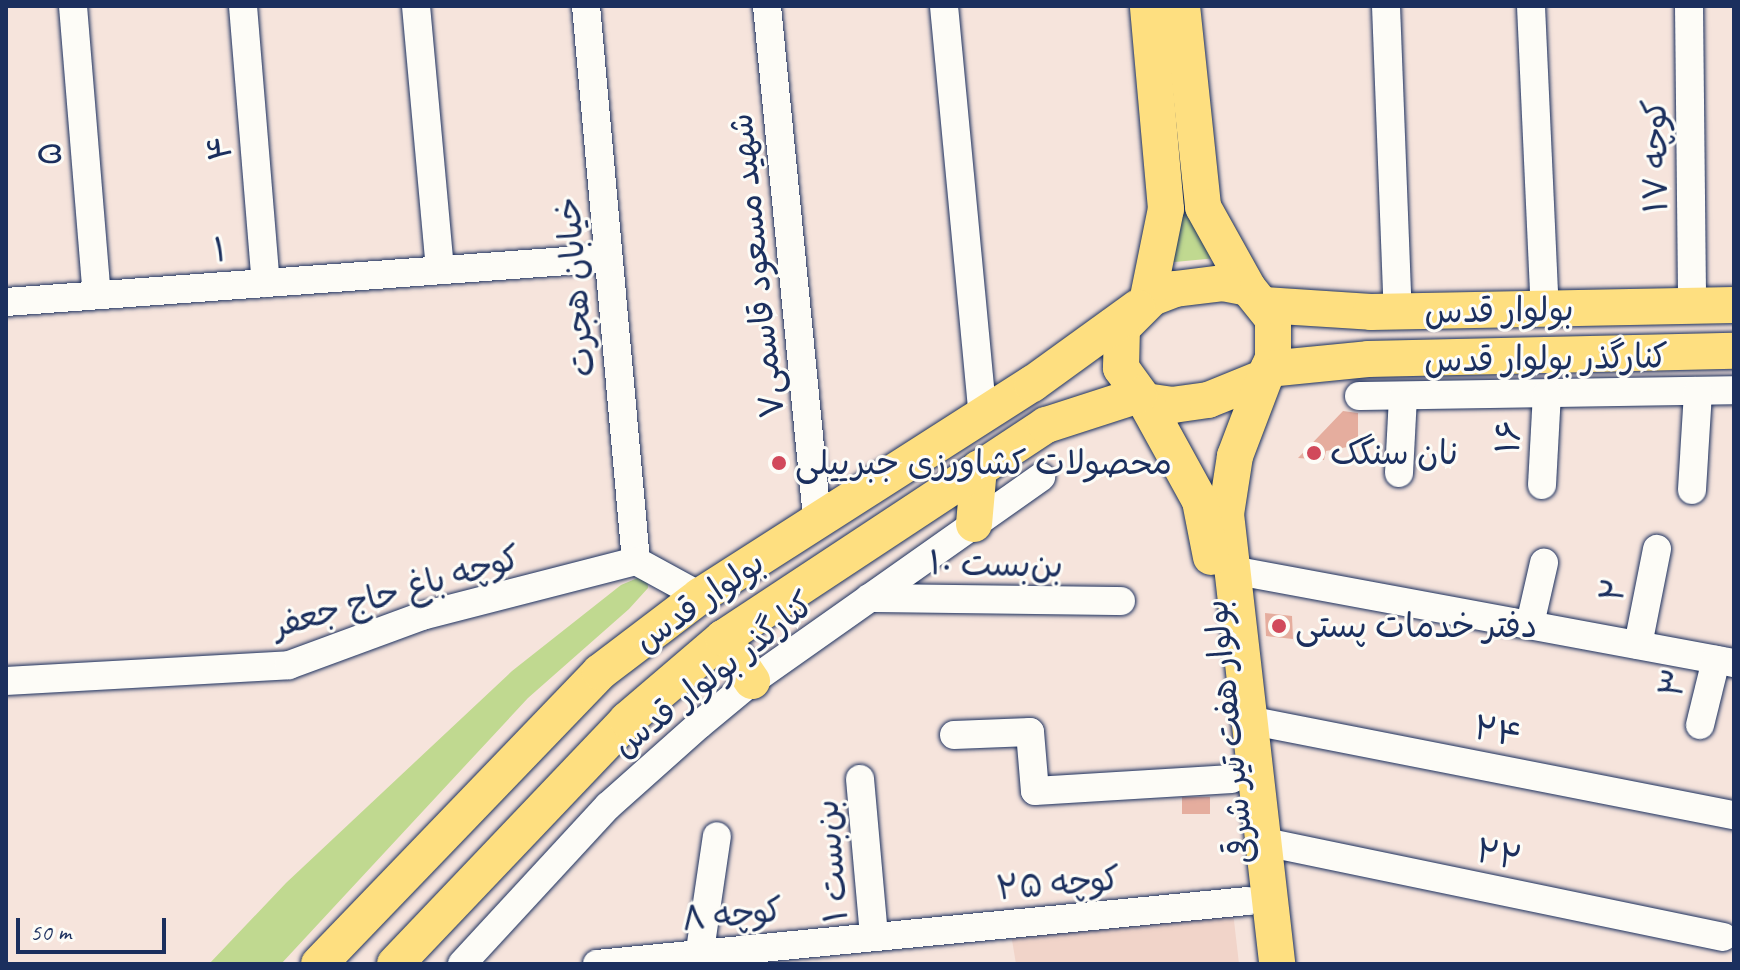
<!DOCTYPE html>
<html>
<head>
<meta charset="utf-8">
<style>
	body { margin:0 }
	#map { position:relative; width:1740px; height:970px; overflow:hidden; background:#f6e4dc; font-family:Caveat,"Playpen Sans Arabic",sans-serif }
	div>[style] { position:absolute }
	.built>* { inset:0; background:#f1d4c9 }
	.green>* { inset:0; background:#c0d990 }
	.building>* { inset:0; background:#e5ad9e; transform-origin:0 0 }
	.roads { filter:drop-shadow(0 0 2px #1b2f5e) drop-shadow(0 0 2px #1b2f5e) }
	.minor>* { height:28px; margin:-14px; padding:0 14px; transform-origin:14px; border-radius:14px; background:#fdfcf7 }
	.major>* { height:36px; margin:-18px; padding:0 18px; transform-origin:18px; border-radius:18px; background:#fedf80 }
	.dots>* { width:22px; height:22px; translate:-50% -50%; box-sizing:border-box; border:4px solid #fdfcf7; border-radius:50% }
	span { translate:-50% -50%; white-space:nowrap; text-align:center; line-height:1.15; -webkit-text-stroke:6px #fdfcf7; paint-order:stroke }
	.street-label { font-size:34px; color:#1b2f5e }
	.poi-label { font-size:34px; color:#1b2f5e }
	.left { translate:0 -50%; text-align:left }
	.frame { position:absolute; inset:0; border:8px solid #1b2f5e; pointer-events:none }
	.scale { position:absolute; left:16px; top:918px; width:150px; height:36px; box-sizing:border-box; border:4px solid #1b2f5e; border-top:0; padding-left:10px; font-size:24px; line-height:28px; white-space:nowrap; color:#1b2f5e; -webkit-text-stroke:6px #fdfcf7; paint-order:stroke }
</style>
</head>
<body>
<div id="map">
	<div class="built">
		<div style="clip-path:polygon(1233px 912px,1239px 964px,1016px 964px,1011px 934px)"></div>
	</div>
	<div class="green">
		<div style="clip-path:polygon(1168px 6px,1217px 258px,1164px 263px)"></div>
		<div style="clip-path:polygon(647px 574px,648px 588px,629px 609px,528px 698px,281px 964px,209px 964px,286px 883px,512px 671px,621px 585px)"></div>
	</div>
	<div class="building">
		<div style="clip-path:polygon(1343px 411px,1358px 413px,1358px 445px,1326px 451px,1324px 460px,1298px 458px)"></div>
		<div style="clip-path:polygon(1265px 613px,1292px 616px,1293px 639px,1266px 636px)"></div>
		<div style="left:1210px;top:797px;width:17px;height:28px;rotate:90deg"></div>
	</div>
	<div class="roads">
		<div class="minor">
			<div style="left:73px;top:6px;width:290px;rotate:85.3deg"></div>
			<div style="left:243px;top:6px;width:278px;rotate:85.3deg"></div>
			<div style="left:416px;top:6px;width:265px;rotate:84.8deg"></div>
			<div style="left:586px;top:6px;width:557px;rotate:84.85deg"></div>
			<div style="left:767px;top:6px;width:514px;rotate:84.42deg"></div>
			<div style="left:944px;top:6px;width:412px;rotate:84.6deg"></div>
			<div style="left:1386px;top:6px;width:306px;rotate:87.8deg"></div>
			<div style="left:1531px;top:6px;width:303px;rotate:87.4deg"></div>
			<div style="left:1689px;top:6px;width:300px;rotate:89.4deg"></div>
			<div style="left:6px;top:302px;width:604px;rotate:-4.18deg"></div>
			<div style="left:1359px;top:396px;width:375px;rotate:-0.9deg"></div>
			<div style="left:1399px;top:473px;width:77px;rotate:-87deg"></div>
			<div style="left:1542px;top:485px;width:91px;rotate:-86.9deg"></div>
			<div style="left:1692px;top:490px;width:99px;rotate:-86.5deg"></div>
			<div style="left:1232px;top:570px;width:511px;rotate:10.5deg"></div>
			<div style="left:869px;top:598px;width:252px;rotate:0.7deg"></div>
			<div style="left:1530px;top:624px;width:63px;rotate:-77.1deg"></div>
			<div style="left:1638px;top:645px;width:98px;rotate:-78.8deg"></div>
			<div style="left:6px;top:681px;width:283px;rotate:-3.2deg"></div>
			<div style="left:289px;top:665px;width:142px;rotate:-20.2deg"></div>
			<div style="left:422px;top:616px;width:221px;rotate:-14.4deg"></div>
			<div style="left:636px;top:561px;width:73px;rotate:28.7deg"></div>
			<div style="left:1248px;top:720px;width:495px;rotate:11.1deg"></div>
			<div style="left:1700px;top:725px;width:67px;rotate:-76.2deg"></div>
			<div style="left:954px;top:735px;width:76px;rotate:-2.3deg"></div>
			<div style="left:1030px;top:732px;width:59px;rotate:85.2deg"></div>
			<div style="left:1035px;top:791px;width:197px;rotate:-3.5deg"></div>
			<div style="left:860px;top:779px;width:158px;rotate:84.9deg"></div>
			<div style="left:1260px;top:841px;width:473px;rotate:11.7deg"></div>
			<div style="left:462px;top:964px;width:215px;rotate:-47.3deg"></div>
			<div style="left:608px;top:806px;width:122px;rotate:-41.7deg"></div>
			<div style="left:699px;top:725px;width:69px;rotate:-39.7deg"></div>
			<div style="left:752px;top:681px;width:354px;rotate:-35.2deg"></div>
			<div style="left:597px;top:964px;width:654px;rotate:-5.53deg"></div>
			<div style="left:698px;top:964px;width:129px;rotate:-81.6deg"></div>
		</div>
		<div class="major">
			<div style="left:1182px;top:6px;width:202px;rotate:84deg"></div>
			<div style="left:1203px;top:207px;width:93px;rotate:60.9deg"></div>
			<div style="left:1223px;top:283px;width:25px;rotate:11deg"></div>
			<div style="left:1248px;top:288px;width:40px;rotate:51deg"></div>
			<div style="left:1273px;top:319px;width:39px;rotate:90deg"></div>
			<div style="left:1273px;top:358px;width:21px;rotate:113deg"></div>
			<div style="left:1265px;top:377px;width:61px;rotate:158deg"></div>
			<div style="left:1208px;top:400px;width:35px;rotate:172deg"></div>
			<div style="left:1173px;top:405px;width:28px;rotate:-172deg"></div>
			<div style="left:1145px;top:401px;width:41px;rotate:-126deg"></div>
			<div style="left:1121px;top:368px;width:40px;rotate:-88.6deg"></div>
			<div style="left:1122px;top:328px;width:42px;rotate:-45deg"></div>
			<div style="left:1152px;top:298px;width:25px;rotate:-21deg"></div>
			<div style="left:1175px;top:289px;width:48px;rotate:-7.1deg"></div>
			<div style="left:1147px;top:302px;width:95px;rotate:-78.5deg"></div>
			<div style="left:1166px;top:209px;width:204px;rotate:-95.1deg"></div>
			<div style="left:1264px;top:305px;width:107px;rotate:3.7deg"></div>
			<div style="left:1371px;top:312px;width:363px;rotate:-1.1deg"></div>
			<div style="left:1268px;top:369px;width:100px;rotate:-5.7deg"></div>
			<div style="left:1368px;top:359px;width:366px;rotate:-1.3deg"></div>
			<div style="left:1265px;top:377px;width:85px;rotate:110.8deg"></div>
			<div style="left:1235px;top:456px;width:59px;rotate:98.8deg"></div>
			<div style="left:1226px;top:514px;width:453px;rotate:83.5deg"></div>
			<div style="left:1145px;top:401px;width:114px;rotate:61.2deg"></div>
			<div style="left:1200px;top:501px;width:57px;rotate:78.9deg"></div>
			<div style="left:974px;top:524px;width:56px;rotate:-84.9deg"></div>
			<div style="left:723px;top:638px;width:52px;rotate:56deg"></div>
			<div style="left:319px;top:964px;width:405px;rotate:-46.1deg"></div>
			<div style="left:600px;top:672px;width:126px;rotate:-37.2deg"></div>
			<div style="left:700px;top:596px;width:394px;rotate:-32.6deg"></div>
			<div style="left:1032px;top:384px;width:130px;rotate:-35.9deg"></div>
			<div style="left:395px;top:964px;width:337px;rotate:-46.4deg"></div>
			<div style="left:627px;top:720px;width:126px;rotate:-40.5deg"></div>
			<div style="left:723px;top:638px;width:387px;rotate:-33.4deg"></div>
			<div style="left:1046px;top:425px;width:98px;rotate:-17.9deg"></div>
		</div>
	</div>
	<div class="dots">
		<div style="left:1314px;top:453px;background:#d1495b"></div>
		<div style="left:779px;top:463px;background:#d1495b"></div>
		<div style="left:1279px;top:626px;background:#d1495b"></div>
	</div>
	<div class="street-label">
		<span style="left:219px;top:148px;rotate:-95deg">۴</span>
		<span style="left:49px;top:154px;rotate:-95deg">۵</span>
		<span style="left:1655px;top:156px;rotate:-91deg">کوچه ۱۷</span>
		<span style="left:220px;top:250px;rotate:-4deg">۱</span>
		<span style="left:756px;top:266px;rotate:-96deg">شهید مسعود قاسمی۷</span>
		<span style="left:575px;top:287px;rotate:-95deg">خیابان هجرت</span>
		<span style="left:1499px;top:310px;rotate:-1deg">بولوار قدس</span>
		<span style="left:1546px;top:358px;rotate:-1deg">کنارگذر بولوار قدس</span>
		<span style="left:1508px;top:437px;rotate:-87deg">۱۶</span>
		<span style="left:996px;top:564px;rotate:1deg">بن‌بست ۱۰</span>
		<span style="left:1613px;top:590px;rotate:-79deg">۲</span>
		<span style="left:396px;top:591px;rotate:-16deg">کوچه باغ حاج جعفر</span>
		<span style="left:699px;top:601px;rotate:-35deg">بولوار قدس</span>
		<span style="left:713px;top:674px;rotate:-38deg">کنارگذر بولوار قدس</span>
		<span style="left:1673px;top:683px;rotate:-76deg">۳</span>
		<span style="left:1498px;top:731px;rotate:11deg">۲۴</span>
		<span style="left:1229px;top:732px;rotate:-96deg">بولوار هفت تیر شرقی</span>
		<span style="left:1499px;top:854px;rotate:12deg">۲۲</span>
		<span style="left:831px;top:861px;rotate:-95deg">بن‌بست ۱</span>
		<span style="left:1058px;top:883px;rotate:-5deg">کوچه ۲۵</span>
		<span style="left:732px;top:914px;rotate:-6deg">کوچه ۸</span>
	</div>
	<div class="poi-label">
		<span class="left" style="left:1330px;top:453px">نان سنگک</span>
		<span class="left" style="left:795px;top:463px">محصولات کشاورزی جبرییلی</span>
		<span class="left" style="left:1295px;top:626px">دفتر خدمات پستی</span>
	</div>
	<div class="frame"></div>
	<div class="scale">50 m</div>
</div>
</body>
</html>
